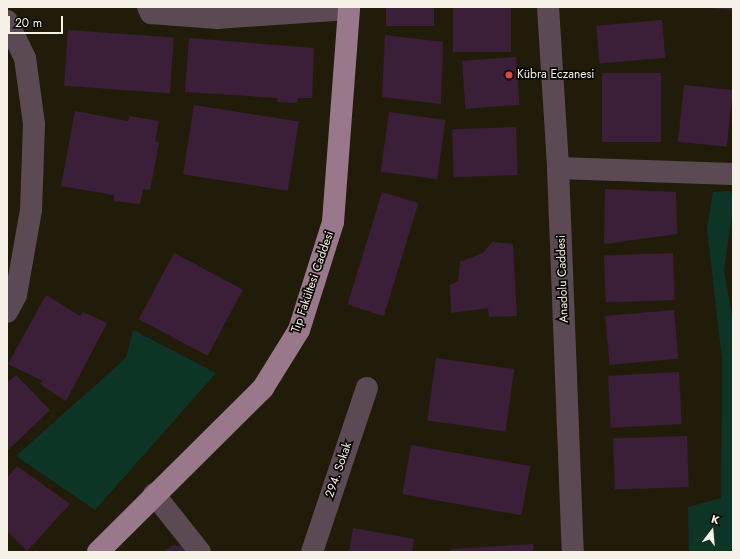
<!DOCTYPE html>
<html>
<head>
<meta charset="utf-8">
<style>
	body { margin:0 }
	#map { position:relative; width:740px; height:559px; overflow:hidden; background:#211c0a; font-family:Jost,sans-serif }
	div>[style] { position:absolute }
	.green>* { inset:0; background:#0d3525 }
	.building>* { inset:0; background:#3b1f39; transform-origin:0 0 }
	.minor>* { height:22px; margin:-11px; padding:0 11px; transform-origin:11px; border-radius:11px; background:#5b4a53 }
	.major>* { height:22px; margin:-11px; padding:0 11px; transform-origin:11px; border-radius:11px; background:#9a788b }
	.dots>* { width:11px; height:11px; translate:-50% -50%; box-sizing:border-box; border:2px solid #090702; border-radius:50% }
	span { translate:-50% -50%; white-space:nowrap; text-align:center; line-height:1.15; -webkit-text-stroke:3.5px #090702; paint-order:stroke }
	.poi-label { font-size:12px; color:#f5f1e6 }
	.left { translate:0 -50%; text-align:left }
	.street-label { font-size:12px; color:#f5f1e6 }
	.frame { position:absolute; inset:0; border:8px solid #f5f1e6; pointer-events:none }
	.north { position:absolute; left:692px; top:511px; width:40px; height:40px; -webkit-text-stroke:3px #090702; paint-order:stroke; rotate:16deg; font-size:11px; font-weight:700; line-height:16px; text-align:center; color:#f5f1e6 }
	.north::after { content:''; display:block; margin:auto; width:14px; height:18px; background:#f5f1e6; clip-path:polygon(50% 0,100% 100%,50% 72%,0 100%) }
	.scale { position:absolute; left:8px; top:16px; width:55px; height:18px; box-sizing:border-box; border:2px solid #f5f1e6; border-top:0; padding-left:5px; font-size:12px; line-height:14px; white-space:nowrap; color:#f5f1e6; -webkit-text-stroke:3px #090702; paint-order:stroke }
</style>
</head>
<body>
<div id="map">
	<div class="green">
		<div style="clip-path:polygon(731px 191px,733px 207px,724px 270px,733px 322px,733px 552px,689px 552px,688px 507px,721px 498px,722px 359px,707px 229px,713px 192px)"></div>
		<div style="clip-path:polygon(133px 330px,216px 373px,95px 510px,16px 456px,126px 358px)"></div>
	</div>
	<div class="building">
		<div style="left:386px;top:7px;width:48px;height:19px"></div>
		<div style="left:453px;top:7px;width:58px;height:45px"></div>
		<div style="clip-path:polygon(710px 7px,733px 7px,733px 10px,710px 8px)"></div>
		<div style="left:662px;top:20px;width:38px;height:66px;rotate:85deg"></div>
		<div style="left:68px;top:30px;width:106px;height:56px;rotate:4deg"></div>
		<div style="clip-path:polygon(385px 35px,443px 42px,441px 104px,382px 97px)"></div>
		<div style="clip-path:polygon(189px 38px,314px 48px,312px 98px,298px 98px,297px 103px,277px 102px,278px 98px,185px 92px)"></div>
		<div style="left:516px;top:57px;width:48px;height:54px;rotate:86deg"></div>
		<div style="left:602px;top:73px;width:59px;height:69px"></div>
		<div style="left:684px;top:85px;width:49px;height:57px;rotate:6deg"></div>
		<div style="left:194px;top:105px;width:106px;height:70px;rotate:9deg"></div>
		<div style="clip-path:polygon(75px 111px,128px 121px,130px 116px,159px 121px,155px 141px,159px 143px,150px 190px,143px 189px,140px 204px,114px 201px,114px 195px,61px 186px)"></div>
		<div style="left:389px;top:112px;width:57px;height:60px;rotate:8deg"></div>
		<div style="left:516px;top:127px;width:48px;height:64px;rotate:88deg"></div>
		<div style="clip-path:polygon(605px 189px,676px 192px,677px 234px,604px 244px)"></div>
		<div style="left:382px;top:192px;width:38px;height:118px;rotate:17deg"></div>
		<div style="clip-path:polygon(492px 242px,513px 244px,517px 316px,489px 317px,488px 308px,451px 313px,450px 285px,458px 281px,460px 262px,483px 253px)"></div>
		<div style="left:174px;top:253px;width:78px;height:75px;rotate:28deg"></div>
		<div style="left:673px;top:253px;width:47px;height:69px;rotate:88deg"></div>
		<div style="clip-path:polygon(46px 295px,80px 316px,83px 312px,107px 323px,66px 401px,40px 384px,43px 381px,8px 364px)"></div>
		<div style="left:674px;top:310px;width:49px;height:69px;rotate:85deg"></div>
		<div style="left:436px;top:358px;width:79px;height:63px;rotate:8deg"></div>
		<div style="left:679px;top:372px;width:52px;height:71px;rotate:87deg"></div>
		<div style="clip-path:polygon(16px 375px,50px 410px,7px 451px,7px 383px)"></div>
		<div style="left:687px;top:436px;width:51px;height:74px;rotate:88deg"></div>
		<div style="left:411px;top:445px;width:121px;height:50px;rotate:10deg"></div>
		<div style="clip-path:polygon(17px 466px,70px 504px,27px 551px,7px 531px,7px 478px)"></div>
		<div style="clip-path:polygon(353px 528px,414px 539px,412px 552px,349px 552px)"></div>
		<div style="clip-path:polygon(533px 544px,534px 552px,451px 552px,451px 549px)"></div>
		<div style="clip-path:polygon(173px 545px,183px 547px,186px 552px,164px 552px)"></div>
	</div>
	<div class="minor">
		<div style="left:148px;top:7px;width:7px;rotate:63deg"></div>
		<div style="left:151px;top:13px;width:66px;rotate:4.3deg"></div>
		<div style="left:217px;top:18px;width:132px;rotate:-3.9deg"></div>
		<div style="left:548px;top:7px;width:161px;rotate:86.4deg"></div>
		<div style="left:558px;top:168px;width:384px;rotate:87.8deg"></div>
		<div style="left:7px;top:21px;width:41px;rotate:64.1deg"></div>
		<div style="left:25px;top:58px;width:67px;rotate:82.2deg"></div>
		<div style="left:34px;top:124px;width:86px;rotate:92deg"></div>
		<div style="left:31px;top:210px;width:86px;rotate:100deg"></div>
		<div style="left:16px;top:295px;width:19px;rotate:118deg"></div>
		<div style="left:558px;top:168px;width:175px;rotate:2deg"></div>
		<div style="left:154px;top:494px;width:74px;rotate:51.6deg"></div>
		<div style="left:312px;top:552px;width:173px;rotate:-71.5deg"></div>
	</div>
	<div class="major">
		<div style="left:98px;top:552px;width:233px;rotate:-44.8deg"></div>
		<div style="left:263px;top:388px;width:68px;rotate:-58.2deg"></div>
		<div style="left:299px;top:330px;width:113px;rotate:-72.5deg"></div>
		<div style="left:333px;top:222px;width:216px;rotate:-85.7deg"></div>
	</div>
	<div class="dots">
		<div style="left:509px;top:75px;background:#e0444e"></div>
	</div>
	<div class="poi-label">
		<span class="left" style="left:517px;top:75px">Kübra Eczanesi</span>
	</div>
	<div class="street-label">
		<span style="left:563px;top:279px;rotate:-92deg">Anadolu Caddesi</span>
		<span style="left:313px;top:282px;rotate:-71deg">Tıp Fakültesi Caddesi</span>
		<span style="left:339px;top:470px;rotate:-71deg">294. Sokak</span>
	</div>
	<div class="frame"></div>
	<div class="north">K</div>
	<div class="scale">20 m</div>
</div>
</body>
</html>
